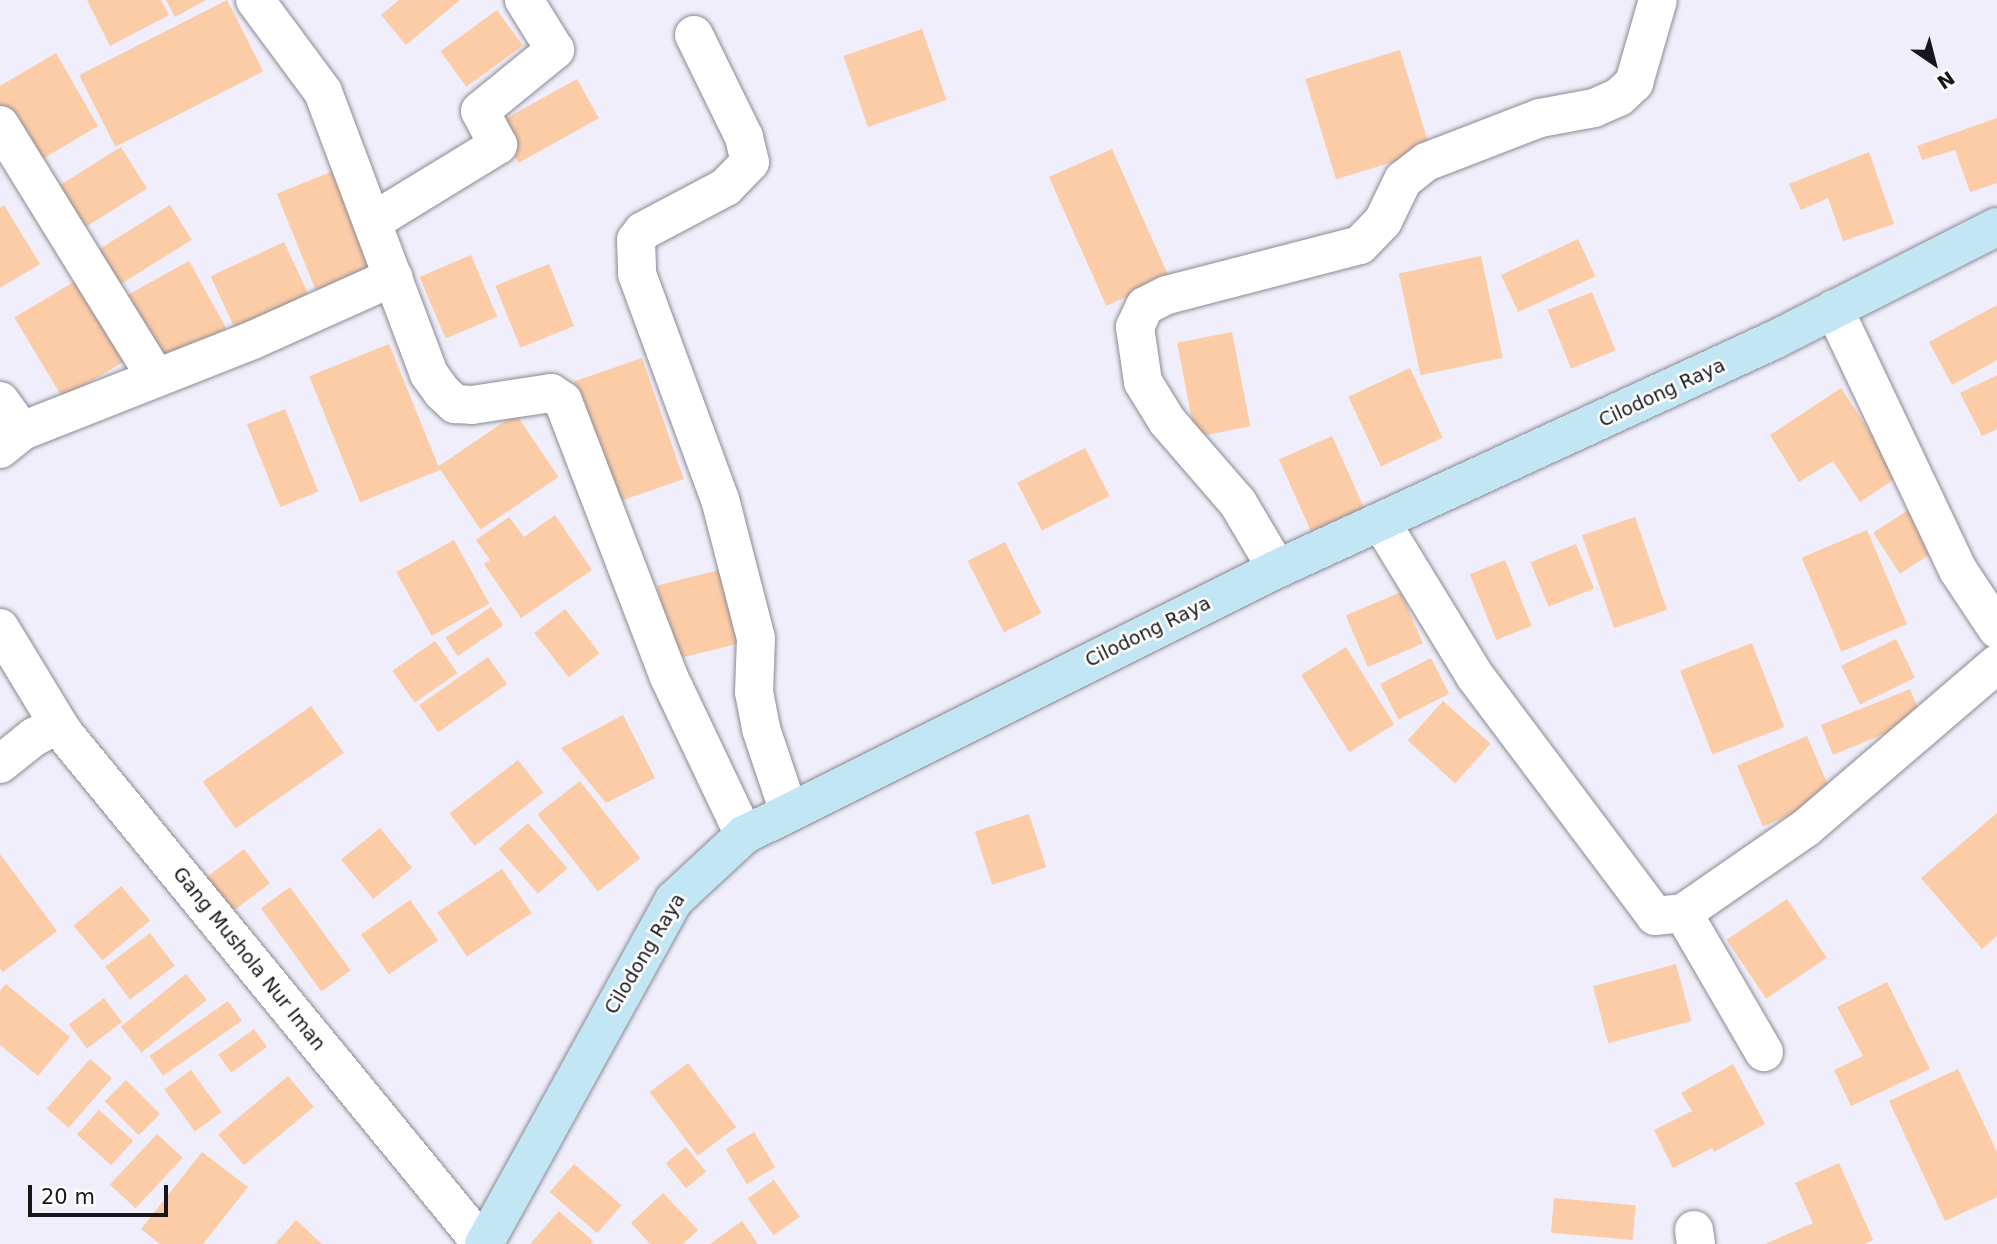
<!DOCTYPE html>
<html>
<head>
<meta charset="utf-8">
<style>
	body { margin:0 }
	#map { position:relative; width:1997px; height:1244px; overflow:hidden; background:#efeefa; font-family:"DejaVu Sans",sans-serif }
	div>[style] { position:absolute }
	.building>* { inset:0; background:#fccca7; transform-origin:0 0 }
	.roads { filter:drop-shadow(0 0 2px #8b8a94) drop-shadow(0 0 2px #8b8a94) }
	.street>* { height:38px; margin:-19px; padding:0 19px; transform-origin:19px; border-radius:19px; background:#fff }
	.secondary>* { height:38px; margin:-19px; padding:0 19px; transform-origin:19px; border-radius:19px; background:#c2e6f3 }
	span { translate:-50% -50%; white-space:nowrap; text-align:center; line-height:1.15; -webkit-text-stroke:5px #fff; paint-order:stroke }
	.street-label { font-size:19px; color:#17161a }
	.north { position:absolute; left:1899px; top:28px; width:70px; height:70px; -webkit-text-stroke:5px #fff; paint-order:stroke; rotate:145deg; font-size:19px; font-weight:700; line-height:28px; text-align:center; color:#17161a }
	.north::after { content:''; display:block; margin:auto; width:24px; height:32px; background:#17161a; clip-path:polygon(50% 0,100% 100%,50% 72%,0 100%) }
	.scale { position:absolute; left:28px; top:1185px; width:140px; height:32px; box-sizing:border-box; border:4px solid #17161a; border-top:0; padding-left:9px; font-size:21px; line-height:24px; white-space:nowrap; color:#17161a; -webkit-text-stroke:5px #fff; paint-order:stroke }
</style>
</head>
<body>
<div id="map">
	<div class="building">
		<div style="clip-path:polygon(87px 0,161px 0,169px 15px,110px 46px)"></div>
		<div style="clip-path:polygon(166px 0,206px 0,175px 17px)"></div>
		<div style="left:227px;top:0;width:80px;height:166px;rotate:63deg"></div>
		<div style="clip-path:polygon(399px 0,460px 0,406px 45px,381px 15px)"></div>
		<div style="left:497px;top:10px;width:44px;height:70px;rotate:54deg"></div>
		<div style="left:922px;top:29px;width:75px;height:83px;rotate:71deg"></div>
		<div style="left:1400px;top:50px;width:105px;height:99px;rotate:73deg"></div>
		<div style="clip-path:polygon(56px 53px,98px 126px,34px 164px,0 105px,0 86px)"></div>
		<div style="left:577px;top:79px;width:45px;height:92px;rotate:61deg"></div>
		<div style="clip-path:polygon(1997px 118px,1997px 183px,1970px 192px,1955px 150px,1922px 160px,1917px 146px)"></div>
		<div style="left:121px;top:147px;width:49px;height:79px;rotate:58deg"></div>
		<div style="left:1112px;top:149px;width:141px;height:69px;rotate:66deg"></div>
		<div style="clip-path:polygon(1869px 152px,1894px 224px,1843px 241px,1828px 198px,1801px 210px,1789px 184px)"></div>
		<div style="left:338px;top:169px;width:106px;height:66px;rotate:68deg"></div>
		<div style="clip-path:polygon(4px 205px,40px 264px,0 288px,0 208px)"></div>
		<div style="left:170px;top:205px;width:41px;height:85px;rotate:58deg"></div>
		<div style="left:1578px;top:239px;width:41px;height:85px;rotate:65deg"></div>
		<div style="left:284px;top:242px;width:65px;height:81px;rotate:65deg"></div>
		<div style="left:471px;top:255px;width:67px;height:56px;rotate:67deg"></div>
		<div style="left:1481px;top:256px;width:104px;height:84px;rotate:78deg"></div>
		<div style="left:189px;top:261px;width:77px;height:77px;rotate:61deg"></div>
		<div style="left:549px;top:264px;width:67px;height:58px;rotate:68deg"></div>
		<div style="left:77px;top:280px;width:94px;height:73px;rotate:59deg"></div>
		<div style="left:1592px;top:292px;width:63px;height:48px;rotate:68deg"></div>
		<div style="clip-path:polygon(1997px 305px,1997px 360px,1952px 385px,1929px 342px)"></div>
		<div style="left:1232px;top:332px;width:96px;height:56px;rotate:79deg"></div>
		<div style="left:389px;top:344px;width:136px;height:86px;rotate:68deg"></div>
		<div style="left:642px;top:358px;width:128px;height:72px;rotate:71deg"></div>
		<div style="left:1410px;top:368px;width:77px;height:68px;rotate:65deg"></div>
		<div style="clip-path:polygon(1997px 375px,1997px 429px,1982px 436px,1960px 393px)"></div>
		<div style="clip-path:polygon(1841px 388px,1899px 476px,1860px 502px,1833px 461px,1799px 482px,1770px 435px)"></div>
		<div style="left:285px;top:409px;width:89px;height:41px;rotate:68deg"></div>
		<div style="left:516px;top:414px;width:76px;height:94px;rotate:56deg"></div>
		<div style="left:1332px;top:436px;width:85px;height:58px;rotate:66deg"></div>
		<div style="left:1085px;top:448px;width:54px;height:76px;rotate:63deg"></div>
		<div style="left:1916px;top:505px;width:49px;height:51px;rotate:57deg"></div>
		<div style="clip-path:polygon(555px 515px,592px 570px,521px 618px,484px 564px,490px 560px,476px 540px,509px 517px,524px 537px)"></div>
		<div style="left:1635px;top:517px;width:98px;height:56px;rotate:71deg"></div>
		<div style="left:1867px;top:530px;width:102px;height:71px;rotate:67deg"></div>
		<div style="left:454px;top:540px;width:73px;height:66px;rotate:61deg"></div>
		<div style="left:1005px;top:542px;width:80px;height:42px;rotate:63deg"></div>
		<div style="left:1576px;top:544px;width:48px;height:49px;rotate:68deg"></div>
		<div style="left:1505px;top:560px;width:71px;height:38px;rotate:68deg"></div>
		<div style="left:719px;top:570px;width:76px;height:64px;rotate:76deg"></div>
		<div style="left:1401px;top:592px;width:56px;height:60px;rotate:67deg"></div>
		<div style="left:491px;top:607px;width:22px;height:55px;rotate:56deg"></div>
		<div style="left:565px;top:609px;width:56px;height:39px;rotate:52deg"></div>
		<div style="left:1896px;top:639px;width:43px;height:61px;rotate:64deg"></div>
		<div style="left:435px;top:641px;width:39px;height:52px;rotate:55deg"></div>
		<div style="left:1752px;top:643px;width:90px;height:77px;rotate:69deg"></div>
		<div style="left:1346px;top:647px;width:91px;height:53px;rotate:58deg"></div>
		<div style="left:488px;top:657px;width:33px;height:84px;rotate:55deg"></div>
		<div style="left:1431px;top:658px;width:40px;height:57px;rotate:63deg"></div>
		<div style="left:1910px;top:689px;width:32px;height:96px;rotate:68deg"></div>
		<div style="left:1443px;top:701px;width:64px;height:53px;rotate:42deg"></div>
		<div style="left:311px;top:706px;width:57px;height:132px;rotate:55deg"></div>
		<div style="clip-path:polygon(623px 715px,655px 778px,606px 803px,561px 748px)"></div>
		<div style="left:1807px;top:736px;width:66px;height:76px;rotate:67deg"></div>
		<div style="left:518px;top:760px;width:41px;height:87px;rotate:52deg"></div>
		<div style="left:580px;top:781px;width:98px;height:54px;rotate:52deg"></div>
		<div style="clip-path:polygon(1997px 813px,1997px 936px,1982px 949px,1921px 878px)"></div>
		<div style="left:1029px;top:814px;width:56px;height:57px;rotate:72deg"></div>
		<div style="left:528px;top:823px;width:60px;height:39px;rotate:49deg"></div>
		<div style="left:380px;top:828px;width:51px;height:50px;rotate:51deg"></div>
		<div style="left:244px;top:849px;width:43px;height:61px;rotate:53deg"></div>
		<div style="clip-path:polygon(0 854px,57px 931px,3px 972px,0 968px)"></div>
		<div style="left:502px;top:869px;width:53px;height:78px;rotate:56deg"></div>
		<div style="left:121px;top:886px;width:45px;height:62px;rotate:50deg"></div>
		<div style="left:290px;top:887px;width:103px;height:36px;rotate:54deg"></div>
		<div style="left:1787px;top:899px;width:71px;height:73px;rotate:56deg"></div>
		<div style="left:410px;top:900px;width:49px;height:60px;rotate:55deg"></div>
		<div style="left:150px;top:933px;width:41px;height:56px;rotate:53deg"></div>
		<div style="left:1676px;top:964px;width:59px;height:86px;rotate:75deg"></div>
		<div style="left:186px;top:974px;width:33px;height:84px;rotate:51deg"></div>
		<div style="clip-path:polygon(1887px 982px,1930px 1069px,1851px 1106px,1834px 1070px,1863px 1056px,1837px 1007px)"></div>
		<div style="clip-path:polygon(6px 984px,70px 1037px,38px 1076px,0 1045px,0 991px)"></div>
		<div style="left:104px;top:998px;width:30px;height:44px;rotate:53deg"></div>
		<div style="left:228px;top:1001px;width:24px;height:96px;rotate:55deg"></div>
		<div style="left:254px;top:1029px;width:22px;height:44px;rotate:54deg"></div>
		<div style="left:90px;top:1059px;width:29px;height:66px;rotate:41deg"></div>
		<div style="left:688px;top:1063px;width:80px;height:48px;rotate:53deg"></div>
		<div style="clip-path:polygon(1733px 1064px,1765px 1124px,1714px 1152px,1712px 1148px,1673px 1168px,1654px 1130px,1692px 1111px,1681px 1093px)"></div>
		<div style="clip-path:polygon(1958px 1069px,1997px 1152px,1997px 1197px,1945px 1221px,1889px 1101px)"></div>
		<div style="left:191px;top:1070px;width:52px;height:33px;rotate:54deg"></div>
		<div style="left:288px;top:1076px;width:40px;height:91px;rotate:50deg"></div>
		<div style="left:126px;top:1080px;width:48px;height:30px;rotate:45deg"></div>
		<div style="left:99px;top:1110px;width:46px;height:33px;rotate:42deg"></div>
		<div style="left:754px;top:1132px;width:41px;height:33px;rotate:59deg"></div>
		<div style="left:157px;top:1134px;width:35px;height:69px;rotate:43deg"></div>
		<div style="left:686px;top:1147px;width:32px;height:26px;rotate:51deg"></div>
		<div style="clip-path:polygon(202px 1152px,248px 1187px,203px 1244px,160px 1244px,141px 1229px)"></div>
		<div style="clip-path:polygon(1839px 1163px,1873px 1240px,1864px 1244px,1765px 1244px,1813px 1223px,1795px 1183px)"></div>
		<div style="left:574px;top:1164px;width:63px;height:37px;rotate:41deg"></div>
		<div style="left:774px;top:1180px;width:45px;height:32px;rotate:55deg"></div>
		<div style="clip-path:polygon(663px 1193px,698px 1230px,683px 1244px,650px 1244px,631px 1223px)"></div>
		<div style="left:1554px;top:1198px;width:82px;height:35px;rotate:5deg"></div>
		<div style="clip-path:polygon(559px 1211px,593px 1241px,591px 1244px,530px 1244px)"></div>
		<div style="clip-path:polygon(296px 1220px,322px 1244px,275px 1244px)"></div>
		<div style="clip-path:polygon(742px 1221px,758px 1244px,710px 1244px)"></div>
	</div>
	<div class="roads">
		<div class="street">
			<div style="left:255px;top:0;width:114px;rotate:53.5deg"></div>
			<div style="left:323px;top:92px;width:301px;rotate:69.4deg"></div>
			<div style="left:429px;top:374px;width:22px;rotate:54deg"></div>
			<div style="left:442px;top:392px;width:18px;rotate:43deg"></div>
			<div style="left:455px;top:404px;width:17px;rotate:3deg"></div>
			<div style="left:472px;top:405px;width:80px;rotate:-8.6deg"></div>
			<div style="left:551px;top:393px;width:14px;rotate:34deg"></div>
			<div style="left:563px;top:401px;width:293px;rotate:69deg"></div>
			<div style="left:668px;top:675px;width:177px;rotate:64.6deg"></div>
			<div style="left:694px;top:35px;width:114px;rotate:63.9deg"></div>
			<div style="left:744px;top:137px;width:26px;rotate:77deg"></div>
			<div style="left:750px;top:162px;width:35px;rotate:134deg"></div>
			<div style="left:726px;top:187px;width:94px;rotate:152.1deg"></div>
			<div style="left:643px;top:231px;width:11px;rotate:128deg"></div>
			<div style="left:636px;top:240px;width:34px;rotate:88deg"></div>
			<div style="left:637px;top:274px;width:240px;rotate:69.8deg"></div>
			<div style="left:720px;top:499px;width:144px;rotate:75.5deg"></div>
			<div style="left:756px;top:638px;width:54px;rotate:92.1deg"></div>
			<div style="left:754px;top:692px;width:38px;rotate:79deg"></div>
			<div style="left:761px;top:729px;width:84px;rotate:71.4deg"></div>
			<div style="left:0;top:125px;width:295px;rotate:58.3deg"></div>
			<div style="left:372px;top:222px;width:148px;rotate:-31.4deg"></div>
			<div style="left:498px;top:145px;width:38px;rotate:-118deg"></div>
			<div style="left:480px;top:111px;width:97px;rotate:-39.1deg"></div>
			<div style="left:555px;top:50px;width:59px;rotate:-121.8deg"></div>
			<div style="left:1834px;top:309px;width:289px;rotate:64.6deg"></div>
			<div style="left:1958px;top:570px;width:71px;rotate:56.5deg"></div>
			<div style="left:0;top:401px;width:37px;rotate:54deg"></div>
			<div style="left:0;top:449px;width:28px;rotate:-39deg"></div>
			<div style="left:22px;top:431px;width:248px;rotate:-21.5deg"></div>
			<div style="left:253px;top:340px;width:154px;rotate:-24.2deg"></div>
			<div style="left:1381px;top:522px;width:180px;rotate:58.6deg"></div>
			<div style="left:1475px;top:676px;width:300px;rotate:53.1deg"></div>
			<div style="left:1655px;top:916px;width:28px;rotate:-6deg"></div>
			<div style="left:1683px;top:913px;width:151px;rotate:-34.7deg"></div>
			<div style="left:1807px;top:827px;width:250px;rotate:-40.6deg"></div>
			<div style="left:1277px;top:569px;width:77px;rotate:-120.6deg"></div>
			<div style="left:1238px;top:503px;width:108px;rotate:-130.9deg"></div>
			<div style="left:1167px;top:421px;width:46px;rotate:-121.6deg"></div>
			<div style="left:1143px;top:382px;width:56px;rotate:-98.3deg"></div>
			<div style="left:1135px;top:327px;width:23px;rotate:-65deg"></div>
			<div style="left:1145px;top:306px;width:25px;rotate:-27deg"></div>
			<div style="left:1167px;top:295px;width:199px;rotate:-14.5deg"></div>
			<div style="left:1360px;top:245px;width:33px;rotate:-46deg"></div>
			<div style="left:1383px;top:221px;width:46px;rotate:-64deg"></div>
			<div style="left:1403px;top:180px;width:29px;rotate:-38deg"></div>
			<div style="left:1426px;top:162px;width:122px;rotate:-21.1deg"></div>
			<div style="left:1540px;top:118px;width:55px;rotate:-10.5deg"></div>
			<div style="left:1594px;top:108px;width:27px;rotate:-24deg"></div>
			<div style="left:1619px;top:97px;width:21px;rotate:-43deg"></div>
			<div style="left:1634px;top:83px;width:86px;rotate:-73.9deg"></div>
			<div style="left:0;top:628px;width:122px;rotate:58.8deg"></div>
			<div style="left:0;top:764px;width:43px;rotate:-38.5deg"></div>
			<div style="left:34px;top:737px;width:20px;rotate:-27deg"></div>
			<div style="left:52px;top:728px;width:12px;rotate:20deg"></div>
			<div style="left:63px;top:732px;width:662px;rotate:50.7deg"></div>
			<div style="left:1683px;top:913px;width:161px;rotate:59.8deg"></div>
			<div style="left:1694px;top:1230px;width:14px;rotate:82deg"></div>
		</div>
		<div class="secondary">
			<div style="left:484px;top:1244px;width:393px;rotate:-61.1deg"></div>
			<div style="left:674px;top:900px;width:96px;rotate:-42.9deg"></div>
			<div style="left:744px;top:835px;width:596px;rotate:-26.52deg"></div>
			<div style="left:1277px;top:569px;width:547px;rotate:-24.74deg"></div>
			<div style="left:1774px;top:340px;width:250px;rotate:-26.9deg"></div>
		</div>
	</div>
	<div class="street-label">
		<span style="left:1662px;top:393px;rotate:-25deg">Cilodong Raya</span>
		<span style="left:1148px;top:632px;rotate:-26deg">Cilodong Raya</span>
		<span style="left:645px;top:954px;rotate:-59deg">Cilodong Raya</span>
		<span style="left:249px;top:959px;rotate:51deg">Gang Mushola Nur Iman</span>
	</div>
	<div class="north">N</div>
	<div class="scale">20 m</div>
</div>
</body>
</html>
